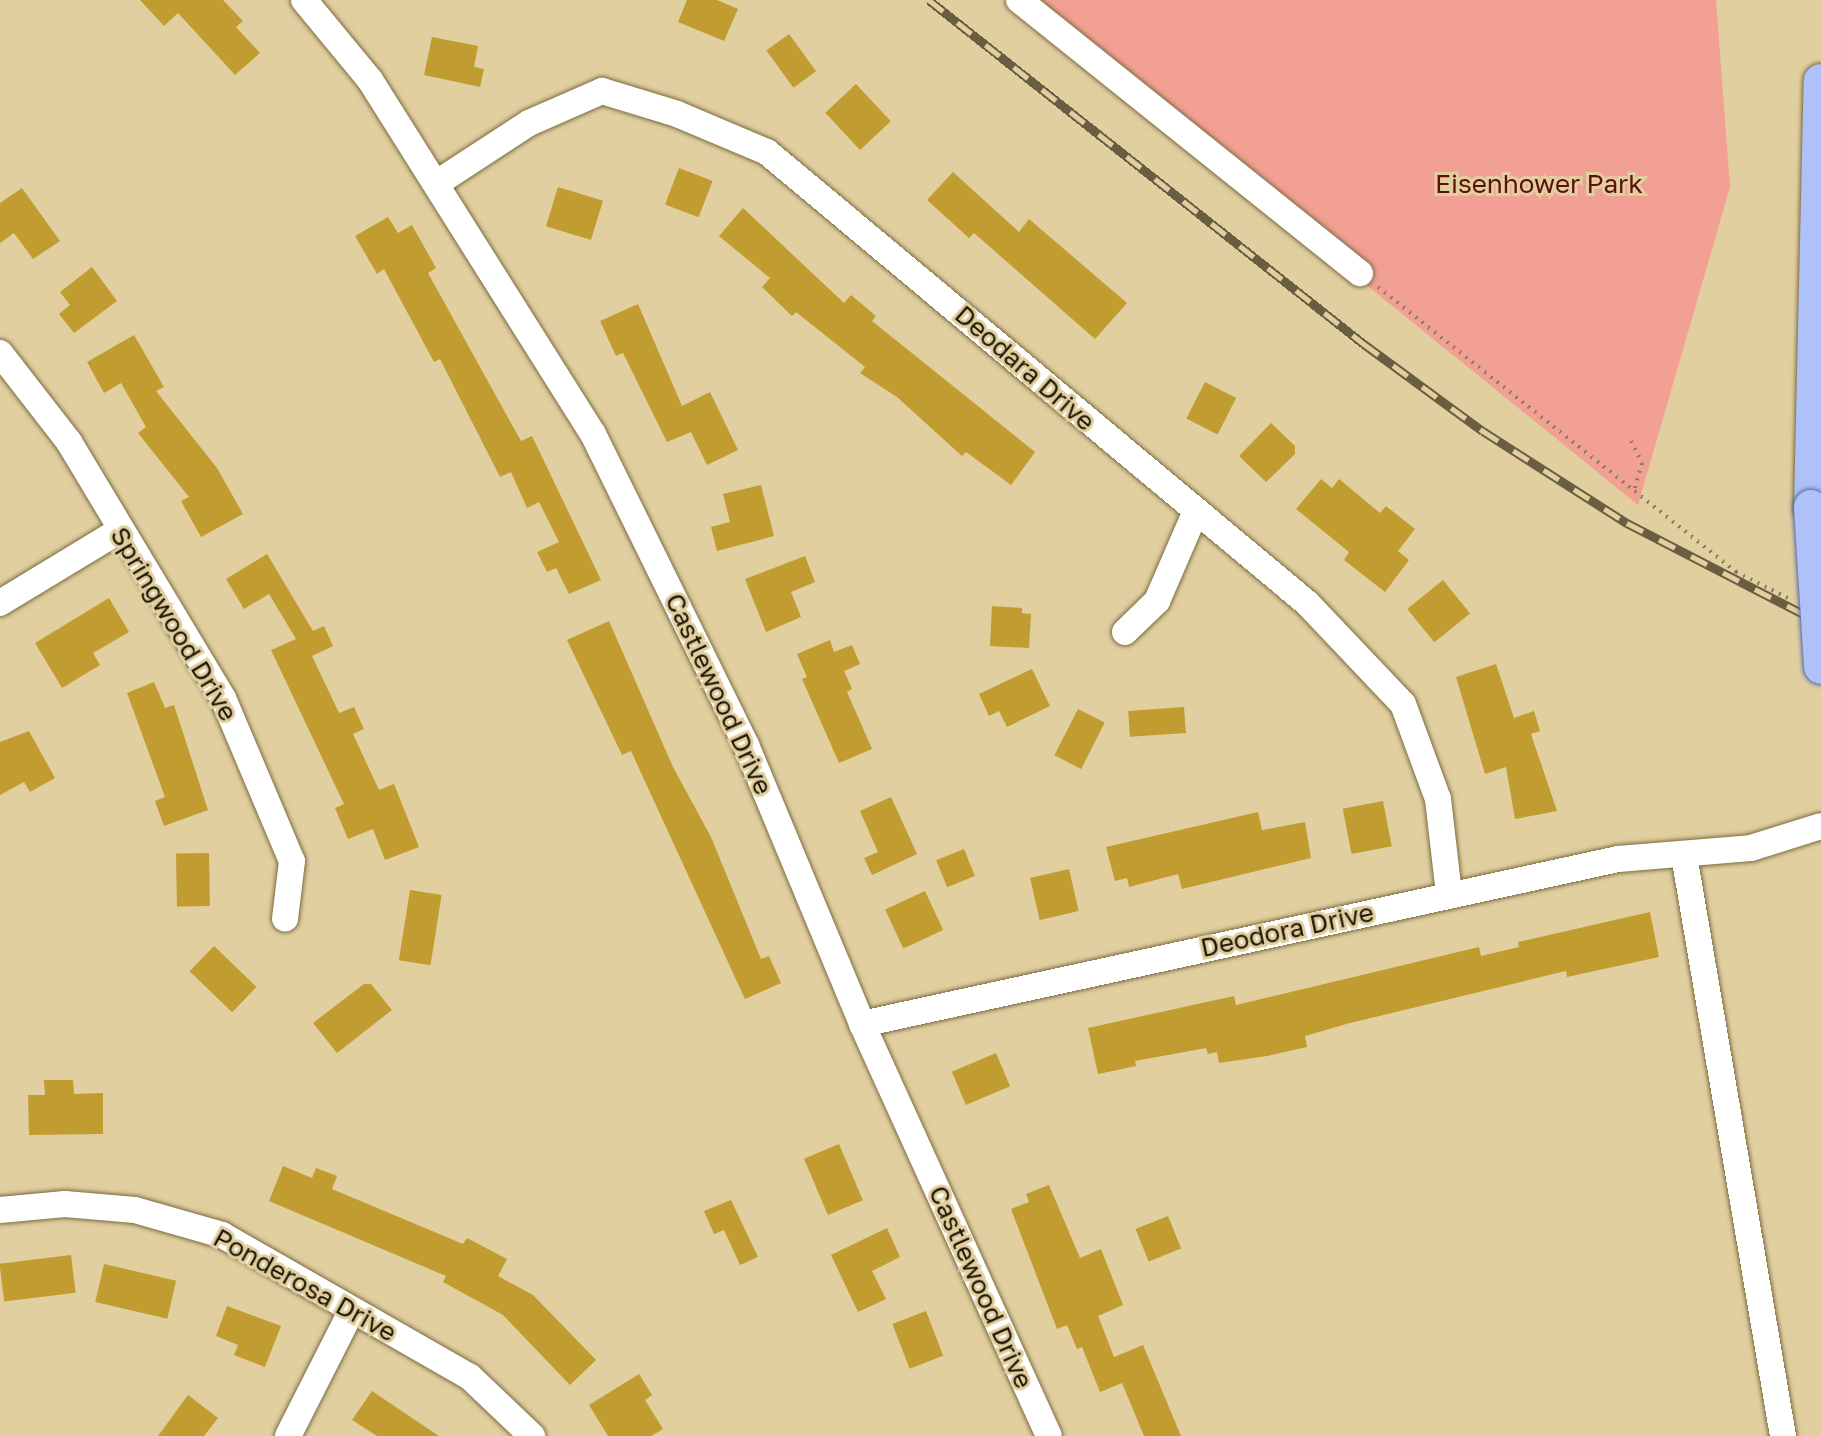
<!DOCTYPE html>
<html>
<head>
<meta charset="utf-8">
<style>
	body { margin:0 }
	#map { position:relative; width:1821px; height:1436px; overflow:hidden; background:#e1cfa0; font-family:"Golos Text",sans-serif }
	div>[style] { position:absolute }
	.green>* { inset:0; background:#f1a093 }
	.building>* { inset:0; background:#c09c31; transform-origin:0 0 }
	.path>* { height:4px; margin-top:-2px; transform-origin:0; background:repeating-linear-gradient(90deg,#8b7e5c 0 2px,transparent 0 8px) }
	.roads { filter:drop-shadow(0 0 2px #7b6b3f) drop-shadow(0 0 2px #7b6b3f) }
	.minor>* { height:26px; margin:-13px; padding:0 13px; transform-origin:13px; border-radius:13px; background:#fff }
	.major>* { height:34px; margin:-17px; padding:0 17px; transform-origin:17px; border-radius:17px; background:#afc1f9 }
	.rail>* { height:9px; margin-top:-4.5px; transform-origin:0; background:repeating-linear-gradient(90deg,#e1cfa0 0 18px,#695e41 0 36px); box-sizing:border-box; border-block:2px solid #695e41 }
	.bridges { filter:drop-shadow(0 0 2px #5a6aa1) drop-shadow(0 0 2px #5a6aa1) }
	.major-bridge>* { height:34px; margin:-17px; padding:0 17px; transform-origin:17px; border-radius:17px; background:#afc1f9 }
	span { translate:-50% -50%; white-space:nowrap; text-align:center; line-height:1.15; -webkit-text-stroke:6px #e1cfa0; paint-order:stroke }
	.park-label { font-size:26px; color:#5f0f09 }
	.street-label { font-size:26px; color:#1e1706 }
</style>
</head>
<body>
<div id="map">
	<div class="green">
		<div style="clip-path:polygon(1015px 0,1716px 0,1730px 187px,1638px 505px)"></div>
	</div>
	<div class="building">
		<div style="clip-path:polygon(140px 0,223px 0,243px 21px,236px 27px,260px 53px,235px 75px,178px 13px,164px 26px)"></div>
		<div style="clip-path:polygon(687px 0,717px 0,738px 9px,724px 41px,678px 22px)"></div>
		<div style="left:789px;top:34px;width:46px;height:28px;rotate:54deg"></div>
		<div style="clip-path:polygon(432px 37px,478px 46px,474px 67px,484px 69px,480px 87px,424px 75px)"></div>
		<div style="left:856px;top:84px;width:51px;height:42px;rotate:47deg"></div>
		<div style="left:679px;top:168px;width:36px;height:39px;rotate:21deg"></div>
		<div style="clip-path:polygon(953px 172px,1019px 232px,1029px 219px,1127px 303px,1095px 339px,974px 233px,969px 238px,927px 200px)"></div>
		<div style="left:558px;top:187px;width:47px;height:41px;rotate:17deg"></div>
		<div style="clip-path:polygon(22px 188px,60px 241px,33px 259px,14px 233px,0 243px,0 203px)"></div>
		<div style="clip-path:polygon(743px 208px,844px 303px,851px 295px,876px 316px,872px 321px,1035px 452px,1011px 485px,966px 452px,962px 456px,897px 397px,860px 373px,865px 367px,796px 312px,792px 316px,762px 287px,770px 278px,719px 236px)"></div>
		<div style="clip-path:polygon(388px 217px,398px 233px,412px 225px,436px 268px,428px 273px,521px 441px,532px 436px,601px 580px,569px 594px,556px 568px,547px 572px,537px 552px,559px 542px,539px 502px,527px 508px,511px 472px,500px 477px,440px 359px,434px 362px,384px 269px,377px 274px,355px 236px)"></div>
		<div style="clip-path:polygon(92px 267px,117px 301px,74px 333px,59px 314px,70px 305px,60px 292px)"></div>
		<div style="clip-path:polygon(638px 304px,682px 406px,710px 392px,738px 450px,707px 465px,691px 432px,667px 442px,623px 353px,616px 356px,600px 321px)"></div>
		<div style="clip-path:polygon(134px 335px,164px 387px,156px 391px,217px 468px,243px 514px,201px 537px,181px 501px,189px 497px,138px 433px,146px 427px,121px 383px,104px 393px,87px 362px)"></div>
		<div style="left:1205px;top:382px;width:35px;height:41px;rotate:27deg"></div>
		<div style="clip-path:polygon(1271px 423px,1295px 446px,1295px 454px,1266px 482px,1239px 456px)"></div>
		<div style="clip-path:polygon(1321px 479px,1332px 488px,1339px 479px,1380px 513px,1386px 506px,1415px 529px,1398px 551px,1409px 560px,1385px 592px,1344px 560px,1349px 552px,1296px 509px)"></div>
		<div style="clip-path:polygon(761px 485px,774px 536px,717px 551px,711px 527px,730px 522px,723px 494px)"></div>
		<div style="clip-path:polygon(267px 554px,313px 631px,324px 626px,333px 646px,312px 656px,339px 713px,354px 707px,364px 729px,353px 734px,379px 790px,394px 784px,419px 847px,385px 860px,373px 829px,348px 839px,335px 808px,344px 804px,271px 650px,296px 639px,269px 594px,244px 609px,226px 579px)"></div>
		<div style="clip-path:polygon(805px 556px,815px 582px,791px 592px,801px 617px,766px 632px,745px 579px)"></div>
		<div style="left:1443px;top:580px;width:43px;height:46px;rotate:51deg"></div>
		<div style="clip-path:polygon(109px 598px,129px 632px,93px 653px,100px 665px,62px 688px,35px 643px)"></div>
		<div style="clip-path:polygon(992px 606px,1022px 608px,1022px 613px,1031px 614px,1029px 648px,990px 646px)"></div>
		<div style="clip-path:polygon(609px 621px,673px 767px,711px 837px,761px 959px,769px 956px,781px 983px,745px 999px,631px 751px,622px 755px,567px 640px)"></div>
		<div style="clip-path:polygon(830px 640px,834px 652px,852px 645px,860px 664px,844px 671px,852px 689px,847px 692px,872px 749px,839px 763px,802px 679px,807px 677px,797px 654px)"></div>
		<div style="clip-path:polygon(1496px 664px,1514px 718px,1534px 711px,1540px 731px,1531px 734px,1557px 811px,1515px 819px,1506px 767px,1485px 774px,1456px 677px)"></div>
		<div style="clip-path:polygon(1032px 669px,1050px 706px,1007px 727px,999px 711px,989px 716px,979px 694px)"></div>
		<div style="clip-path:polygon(154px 682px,165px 708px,174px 705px,208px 810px,164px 826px,155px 801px,165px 797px,127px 693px)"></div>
		<div style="left:1184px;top:707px;width:26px;height:56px;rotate:86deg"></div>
		<div style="left:1078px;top:709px;width:30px;height:52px;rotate:27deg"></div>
		<div style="clip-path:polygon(29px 731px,55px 778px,30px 792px,24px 782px,0 795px,0 742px)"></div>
		<div style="clip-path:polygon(891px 797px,917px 854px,872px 875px,864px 858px,878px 852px,860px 811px)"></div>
		<div style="left:1383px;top:801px;width:46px;height:41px;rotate:79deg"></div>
		<div style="clip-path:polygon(1258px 812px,1262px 830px,1305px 822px,1311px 858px,1182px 889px,1178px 874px,1129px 887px,1127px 878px,1115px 881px,1106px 847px)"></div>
		<div style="left:964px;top:849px;width:29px;height:30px;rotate:68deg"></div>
		<div style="left:209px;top:853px;width:53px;height:33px;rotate:89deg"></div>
		<div style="left:1069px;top:869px;width:43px;height:40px;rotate:77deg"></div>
		<div style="left:410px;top:890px;width:32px;height:71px;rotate:9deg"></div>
		<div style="left:925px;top:891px;width:43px;height:44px;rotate:65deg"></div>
		<div style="clip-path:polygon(1650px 912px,1659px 957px,1567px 977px,1566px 971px,1350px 1023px,1305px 1036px,1307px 1047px,1267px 1056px,1219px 1063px,1217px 1052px,1208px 1054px,1206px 1048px,1135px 1061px,1136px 1066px,1098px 1074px,1088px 1028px,1234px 996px,1236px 1005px,1479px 947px,1481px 956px,1519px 947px,1518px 942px)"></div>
		<div style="left:214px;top:946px;width:59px;height:35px;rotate:44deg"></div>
		<div style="clip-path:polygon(364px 984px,371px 984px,392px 1010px,337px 1053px,313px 1023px)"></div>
		<div style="left:996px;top:1053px;width:36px;height:48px;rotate:67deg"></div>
		<div style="clip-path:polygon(44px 1080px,73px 1080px,74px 1094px,103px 1093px,103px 1134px,29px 1135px,28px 1095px,45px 1095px)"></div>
		<div style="left:839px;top:1144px;width:61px;height:38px;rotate:67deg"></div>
		<div style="clip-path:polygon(283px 1166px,312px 1178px,316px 1168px,337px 1176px,332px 1189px,463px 1244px,467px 1238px,507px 1259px,498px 1276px,533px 1295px,596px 1360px,570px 1385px,503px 1315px,443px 1282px,446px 1276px,269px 1201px)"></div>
		<div style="clip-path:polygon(1049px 1185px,1080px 1258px,1101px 1249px,1123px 1305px,1098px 1316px,1114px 1357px,1143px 1345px,1181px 1436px,1144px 1436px,1122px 1383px,1100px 1392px,1082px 1347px,1077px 1349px,1067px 1325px,1057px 1329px,1011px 1209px,1029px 1202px,1026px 1194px)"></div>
		<div style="clip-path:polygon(731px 1200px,758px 1257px,740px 1265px,724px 1230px,714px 1234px,704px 1211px)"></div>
		<div style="left:1168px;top:1216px;width:35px;height:35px;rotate:68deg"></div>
		<div style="clip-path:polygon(887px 1228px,900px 1257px,872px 1271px,886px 1299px,858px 1312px,831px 1255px)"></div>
		<div style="left:71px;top:1255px;width:38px;height:72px;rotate:83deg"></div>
		<div style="left:104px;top:1264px;width:74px;height:39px;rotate:13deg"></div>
		<div style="clip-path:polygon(227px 1306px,281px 1326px,265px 1367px,234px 1355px,238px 1345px,216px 1336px)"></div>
		<div style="left:926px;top:1311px;width:48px;height:36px;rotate:69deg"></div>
		<div style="clip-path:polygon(639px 1374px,652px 1395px,645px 1400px,663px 1429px,651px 1436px,608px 1436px,589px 1405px)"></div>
		<div style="clip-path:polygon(372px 1391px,439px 1436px,377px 1436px,352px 1420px)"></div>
		<div style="clip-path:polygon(188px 1395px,218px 1418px,204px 1436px,158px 1436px)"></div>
	</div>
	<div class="path">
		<div style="left:1378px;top:287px;width:458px;rotate:38.5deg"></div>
		<div style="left:1736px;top:572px;width:58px;rotate:26.6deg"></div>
		<div style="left:1631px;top:441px;width:25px;rotate:63deg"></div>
		<div style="left:1642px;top:463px;width:29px;rotate:106deg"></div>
	</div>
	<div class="roads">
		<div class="minor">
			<div style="left:304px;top:0;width:104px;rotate:50.5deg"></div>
			<div style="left:370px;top:80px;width:418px;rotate:57.8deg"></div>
			<div style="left:593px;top:434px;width:347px;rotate:63.8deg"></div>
			<div style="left:746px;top:745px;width:302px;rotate:67.4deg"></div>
			<div style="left:862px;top:1024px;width:452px;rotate:65.6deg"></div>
			<div style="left:1019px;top:0;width:437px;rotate:38.7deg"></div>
			<div style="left:437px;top:183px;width:110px;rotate:-33.1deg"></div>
			<div style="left:529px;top:123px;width:80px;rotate:-23.7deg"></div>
			<div style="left:602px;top:91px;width:78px;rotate:17deg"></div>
			<div style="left:677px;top:114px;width:98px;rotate:22.9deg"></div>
			<div style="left:767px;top:152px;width:704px;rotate:39.87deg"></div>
			<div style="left:1307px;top:603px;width:139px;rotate:46.5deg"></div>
			<div style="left:1403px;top:704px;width:101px;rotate:69.8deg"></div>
			<div style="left:1438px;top:799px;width:96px;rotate:83.4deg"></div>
			<div style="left:0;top:353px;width:113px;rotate:52.2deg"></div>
			<div style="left:69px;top:442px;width:299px;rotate:59deg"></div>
			<div style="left:223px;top:698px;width:177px;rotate:67.1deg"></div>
			<div style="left:292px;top:861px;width:58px;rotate:96.9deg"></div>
			<div style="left:0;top:603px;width:139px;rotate:-31.2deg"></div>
			<div style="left:1125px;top:632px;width:45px;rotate:-44.1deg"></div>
			<div style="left:1157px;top:601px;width:98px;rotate:-66.6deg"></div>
			<div style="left:1684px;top:855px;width:589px;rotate:80.33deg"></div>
			<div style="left:862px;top:1024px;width:774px;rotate:-12.31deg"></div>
			<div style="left:1618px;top:859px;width:133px;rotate:-4.7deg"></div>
			<div style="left:1751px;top:848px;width:73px;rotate:-17.4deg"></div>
			<div style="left:0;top:1210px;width:65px;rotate:-5.3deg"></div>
			<div style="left:65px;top:1204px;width:70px;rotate:4.9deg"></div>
			<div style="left:135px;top:1210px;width:91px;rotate:16deg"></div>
			<div style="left:222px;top:1235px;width:286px;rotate:29.8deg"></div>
			<div style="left:470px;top:1377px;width:86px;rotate:43.6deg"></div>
			<div style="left:288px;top:1436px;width:141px;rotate:-63.1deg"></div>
		</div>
		<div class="major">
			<div style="left:1811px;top:507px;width:426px;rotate:-88.7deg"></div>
		</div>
	</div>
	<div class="rail">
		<div style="left:929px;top:0;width:555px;rotate:38.34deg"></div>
		<div style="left:1364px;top:344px;width:147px;rotate:36.2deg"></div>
		<div style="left:1483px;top:431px;width:171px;rotate:32.6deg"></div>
		<div style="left:1627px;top:523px;width:218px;rotate:27.3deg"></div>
	</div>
	<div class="bridges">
		<div class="major-bridge">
			<div style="left:1811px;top:507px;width:160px;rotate:86.4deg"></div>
		</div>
	</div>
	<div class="park-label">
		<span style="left:1539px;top:184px">Eisenhower Park</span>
	</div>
	<div class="street-label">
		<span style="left:1025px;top:368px;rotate:41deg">Deodara Drive</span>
		<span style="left:174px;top:624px;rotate:59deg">Springwood Drive</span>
		<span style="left:719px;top:694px;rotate:65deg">Castlewood Drive</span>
		<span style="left:1287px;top:930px;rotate:-12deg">Deodora Drive</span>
		<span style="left:305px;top:1285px;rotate:29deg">Ponderosa Drive</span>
		<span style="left:981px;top:1287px;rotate:66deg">Castlewood Drive</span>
	</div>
</div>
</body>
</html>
